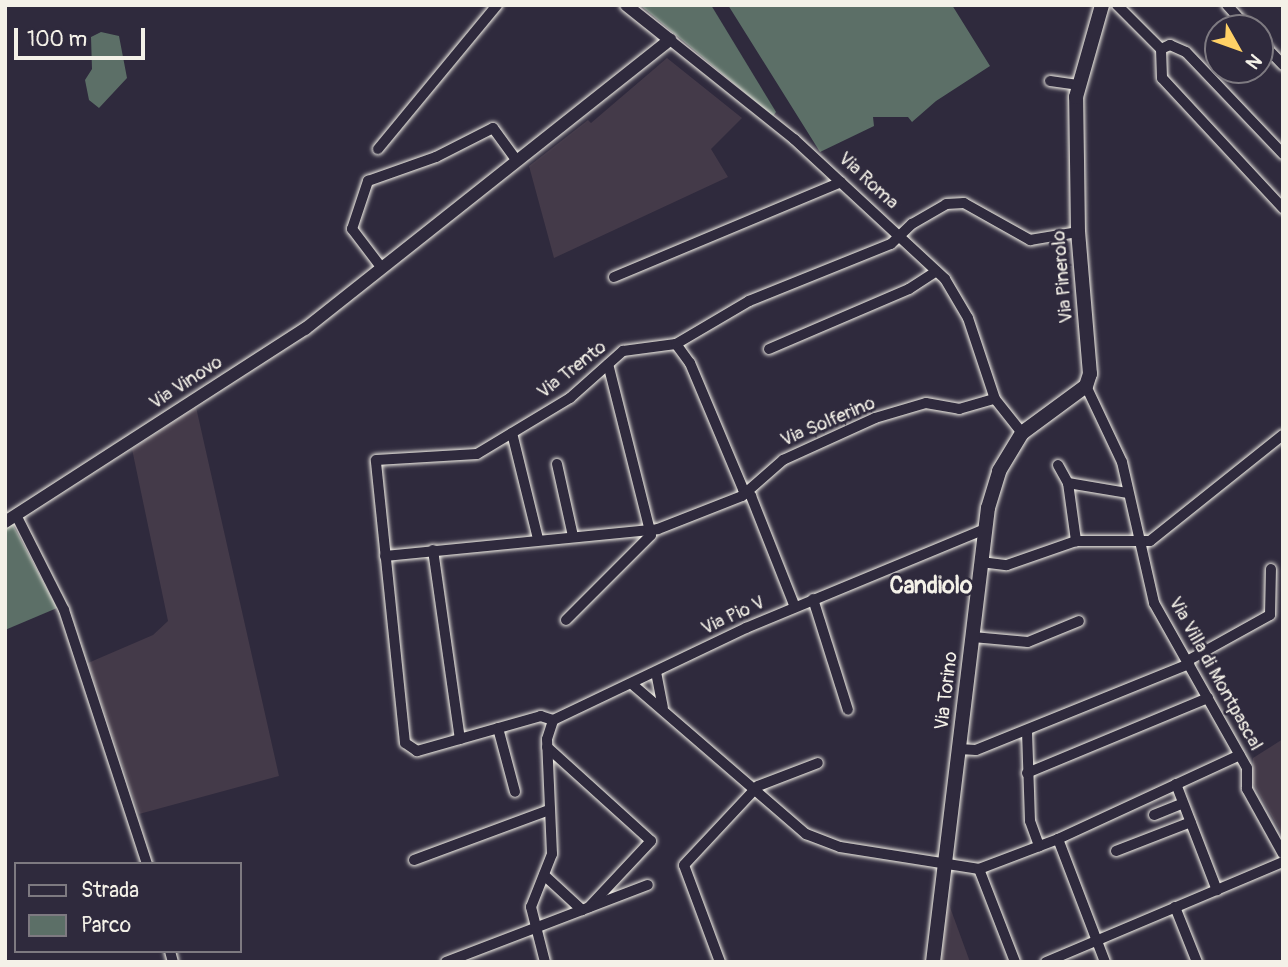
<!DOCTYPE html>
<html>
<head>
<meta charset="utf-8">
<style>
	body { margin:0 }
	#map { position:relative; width:1288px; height:967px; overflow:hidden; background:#2f2a3d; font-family:Pangolin,sans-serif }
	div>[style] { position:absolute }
	.built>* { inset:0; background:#443a49 }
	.green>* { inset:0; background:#5c6f67 }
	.roads { filter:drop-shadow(0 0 2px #f4f1e8) drop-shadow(0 0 2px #f4f1e8) }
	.minor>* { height:10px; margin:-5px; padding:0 5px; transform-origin:5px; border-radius:5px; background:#2f2a3d }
	.tertiary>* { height:12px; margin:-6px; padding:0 6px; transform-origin:6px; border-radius:6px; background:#2f2a3d }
	.secondary>* { height:14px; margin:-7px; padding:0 7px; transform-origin:7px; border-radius:7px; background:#2f2a3d }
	span { translate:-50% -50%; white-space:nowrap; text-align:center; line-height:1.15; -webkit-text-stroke:5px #2f2a3d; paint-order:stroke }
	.street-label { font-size:19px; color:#f4f1e8 }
	.quarter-label { font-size:23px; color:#f4f1e8; font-weight:700 }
	.frame { position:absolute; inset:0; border:7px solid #f4f1e8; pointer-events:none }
	.legend { position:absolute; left:14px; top:862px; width:228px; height:91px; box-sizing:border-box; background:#2f2a3d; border:2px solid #7e7a81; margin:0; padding:9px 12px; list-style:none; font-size:21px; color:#f4f1e8 }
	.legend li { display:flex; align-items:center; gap:14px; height:35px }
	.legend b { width:35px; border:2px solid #7e7a81 }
	.north { position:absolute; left:1204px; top:14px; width:70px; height:70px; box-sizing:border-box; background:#2f2a3d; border:2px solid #7e7a81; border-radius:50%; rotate:130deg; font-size:19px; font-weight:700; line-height:28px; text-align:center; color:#f4f1e8 }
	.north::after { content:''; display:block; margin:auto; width:24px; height:32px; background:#ffd166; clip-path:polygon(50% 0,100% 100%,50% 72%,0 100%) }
	.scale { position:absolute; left:14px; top:28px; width:131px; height:32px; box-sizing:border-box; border:4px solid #f4f1e8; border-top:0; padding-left:9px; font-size:21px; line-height:24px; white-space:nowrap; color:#f4f1e8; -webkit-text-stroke:5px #2f2a3d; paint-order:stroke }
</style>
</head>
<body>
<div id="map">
	<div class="built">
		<div style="clip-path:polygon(667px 58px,742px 118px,711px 149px,728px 177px,554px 258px,529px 166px,588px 120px,591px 123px)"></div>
		<div style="clip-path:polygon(196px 407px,279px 776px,139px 814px,88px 663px,153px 635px,168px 621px,132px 449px)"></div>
		<div style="clip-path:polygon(1283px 739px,1283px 836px,1253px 783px,1253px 758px)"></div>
		<div style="clip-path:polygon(947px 899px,970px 962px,940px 962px)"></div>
	</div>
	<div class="green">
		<div style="clip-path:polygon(640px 5px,711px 5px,776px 112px,773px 116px)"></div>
		<div style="clip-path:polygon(728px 5px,952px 5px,990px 66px,936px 101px,912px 122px,908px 117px,873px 117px,874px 126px,820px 152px)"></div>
		<div style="clip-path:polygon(101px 32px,119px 36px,127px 78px,99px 108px,89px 100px,85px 80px,92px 69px,91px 37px)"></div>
		<div style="clip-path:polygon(12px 523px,57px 608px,5px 630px,5px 527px)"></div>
	</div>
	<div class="roads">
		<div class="minor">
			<div style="left:1117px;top:5px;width:62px;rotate:45deg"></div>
			<div style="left:1227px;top:5px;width:31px;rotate:48deg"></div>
			<div style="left:670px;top:40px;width:159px;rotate:38.6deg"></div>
			<div style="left:794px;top:139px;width:206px;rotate:42.8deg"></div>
			<div style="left:945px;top:279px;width:45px;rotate:59.5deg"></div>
			<div style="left:968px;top:318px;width:85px;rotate:71.6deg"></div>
			<div style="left:995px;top:399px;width:43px;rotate:51.5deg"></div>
			<div style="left:1260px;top:41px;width:33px;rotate:46deg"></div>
			<div style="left:1161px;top:49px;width:29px;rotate:88deg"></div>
			<div style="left:1162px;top:78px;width:178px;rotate:47.1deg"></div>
			<div style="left:1161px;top:49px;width:10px;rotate:-24deg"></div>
			<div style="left:1170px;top:45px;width:17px;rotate:24deg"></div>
			<div style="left:1186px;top:52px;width:141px;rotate:46.4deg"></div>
			<div style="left:1050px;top:81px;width:28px;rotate:8deg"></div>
			<div style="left:378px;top:149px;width:187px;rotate:-50.4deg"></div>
			<div style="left:381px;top:267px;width:48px;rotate:-127.3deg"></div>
			<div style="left:352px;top:229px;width:51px;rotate:-71.6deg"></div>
			<div style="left:368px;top:181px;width:72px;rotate:-19.4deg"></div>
			<div style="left:436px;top:157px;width:64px;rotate:-27deg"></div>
			<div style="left:493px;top:128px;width:39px;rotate:54deg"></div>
			<div style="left:614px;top:277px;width:246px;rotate:-22.7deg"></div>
			<div style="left:676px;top:344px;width:24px;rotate:54deg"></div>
			<div style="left:690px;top:363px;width:137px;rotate:67.2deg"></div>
			<div style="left:743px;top:489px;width:11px;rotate:41deg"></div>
			<div style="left:751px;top:496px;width:119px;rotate:68.4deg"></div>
			<div style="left:769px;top:349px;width:152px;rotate:-23.2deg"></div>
			<div style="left:909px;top:289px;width:31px;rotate:-33deg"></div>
			<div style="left:1086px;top:386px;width:84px;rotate:64.7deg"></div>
			<div style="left:1122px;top:462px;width:145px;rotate:77.2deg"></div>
			<div style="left:1154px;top:603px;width:189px;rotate:60.6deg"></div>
			<div style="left:1247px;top:768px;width:21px;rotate:90deg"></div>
			<div style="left:1247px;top:789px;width:74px;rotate:61deg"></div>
			<div style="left:512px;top:433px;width:109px;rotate:76.2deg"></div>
			<div style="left:557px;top:464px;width:74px;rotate:77.5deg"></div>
			<div style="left:1058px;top:465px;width:21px;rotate:61deg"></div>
			<div style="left:1068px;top:483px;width:59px;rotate:82.1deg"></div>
			<div style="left:1068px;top:483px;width:61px;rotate:9.5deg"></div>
			<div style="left:16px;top:515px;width:106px;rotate:63.2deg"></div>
			<div style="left:64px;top:610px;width:267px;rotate:71.9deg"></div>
			<div style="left:433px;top:550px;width:191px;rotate:81.9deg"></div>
			<div style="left:385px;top:556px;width:274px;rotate:-5.6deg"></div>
			<div style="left:658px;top:529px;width:90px;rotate:-21.4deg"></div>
			<div style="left:742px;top:496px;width:55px;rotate:-41.3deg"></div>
			<div style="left:783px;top:460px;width:101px;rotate:-24.5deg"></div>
			<div style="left:875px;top:418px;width:53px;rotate:-16.4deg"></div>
			<div style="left:926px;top:403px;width:34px;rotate:10deg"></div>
			<div style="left:959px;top:409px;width:37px;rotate:-16deg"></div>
			<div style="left:981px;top:562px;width:26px;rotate:7deg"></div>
			<div style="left:1007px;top:565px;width:73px;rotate:-19.2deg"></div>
			<div style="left:1076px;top:541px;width:74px"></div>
			<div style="left:1150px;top:541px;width:170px;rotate:-38.6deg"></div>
			<div style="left:813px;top:599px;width:116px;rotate:72.5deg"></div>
			<div style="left:566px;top:620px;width:120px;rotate:-45deg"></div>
			<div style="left:651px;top:535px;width:176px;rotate:-104.1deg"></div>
			<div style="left:973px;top:637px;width:55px;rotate:5.2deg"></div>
			<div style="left:1028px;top:642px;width:55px;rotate:-22.4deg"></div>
			<div style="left:1187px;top:661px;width:95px;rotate:-29deg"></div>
			<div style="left:1270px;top:615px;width:46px;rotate:-88.8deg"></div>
			<div style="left:656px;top:672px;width:36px;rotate:79deg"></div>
			<div style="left:632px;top:684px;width:230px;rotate:40.8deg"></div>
			<div style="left:806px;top:834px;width:36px;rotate:21deg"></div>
			<div style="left:840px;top:847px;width:141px;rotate:9deg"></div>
			<div style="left:979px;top:869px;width:85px;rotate:-20.8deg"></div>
			<div style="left:1058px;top:839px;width:200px;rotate:-24.8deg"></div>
			<div style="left:553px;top:720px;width:13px;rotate:-162deg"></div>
			<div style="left:541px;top:716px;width:129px;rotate:164.2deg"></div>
			<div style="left:417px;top:751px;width:14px;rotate:-146deg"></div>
			<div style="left:405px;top:743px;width:284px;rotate:-95.9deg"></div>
			<div style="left:376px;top:460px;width:101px;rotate:-3.4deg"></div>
			<div style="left:477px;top:454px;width:109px;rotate:-31.1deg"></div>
			<div style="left:570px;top:398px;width:71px;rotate:-41.6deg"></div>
			<div style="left:623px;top:351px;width:53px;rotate:-7.5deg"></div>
			<div style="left:676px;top:344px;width:85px;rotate:-30.5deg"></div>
			<div style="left:749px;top:301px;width:153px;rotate:-21.9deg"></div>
			<div style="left:891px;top:244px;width:29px;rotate:-44deg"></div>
			<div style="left:912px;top:224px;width:39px;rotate:-30deg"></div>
			<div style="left:946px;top:204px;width:18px;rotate:-3deg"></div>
			<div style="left:964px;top:203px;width:76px;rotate:29.3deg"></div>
			<div style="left:1030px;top:240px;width:49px;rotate:-9.5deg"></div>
			<div style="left:498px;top:728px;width:66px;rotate:75.1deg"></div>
			<div style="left:1027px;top:731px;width:90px;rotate:88.1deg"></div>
			<div style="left:1030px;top:821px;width:27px;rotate:70deg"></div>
			<div style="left:547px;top:747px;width:140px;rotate:42.1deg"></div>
			<div style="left:651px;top:841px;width:91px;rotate:133.2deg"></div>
			<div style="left:959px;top:749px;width:17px;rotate:3deg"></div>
			<div style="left:976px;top:750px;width:230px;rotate:-22deg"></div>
			<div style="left:1027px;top:773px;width:196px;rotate:-22.5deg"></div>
			<div style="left:1176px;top:784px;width:114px;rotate:68.9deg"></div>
			<div style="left:1154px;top:815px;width:31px;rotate:-22deg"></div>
			<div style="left:1058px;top:839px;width:132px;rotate:69.1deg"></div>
			<div style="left:1116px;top:851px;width:80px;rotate:-21.1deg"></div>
			<div style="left:414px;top:860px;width:144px;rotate:-20.3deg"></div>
			<div style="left:979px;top:869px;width:100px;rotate:68.8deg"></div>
			<div style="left:544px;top:875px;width:52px;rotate:42.6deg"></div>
			<div style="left:1175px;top:907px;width:59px;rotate:68.2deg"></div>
			<div style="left:170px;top:951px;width:11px;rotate:75deg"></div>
			<div style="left:446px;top:962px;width:216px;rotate:-20.9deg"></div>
			<div style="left:545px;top:962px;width:57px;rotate:-104.3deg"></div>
			<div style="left:531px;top:907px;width:57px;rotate:-68.4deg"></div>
			<div style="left:552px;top:854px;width:115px;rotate:-92.5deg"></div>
			<div style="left:547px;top:739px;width:20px;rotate:-72deg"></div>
			<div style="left:553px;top:720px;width:214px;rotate:-25.5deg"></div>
			<div style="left:746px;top:628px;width:256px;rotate:-22.5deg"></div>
			<div style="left:720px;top:962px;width:103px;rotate:-110.4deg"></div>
			<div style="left:684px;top:865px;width:108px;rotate:-46.9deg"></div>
			<div style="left:758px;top:786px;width:64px;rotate:-21deg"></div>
			<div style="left:1046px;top:962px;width:257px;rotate:-22.9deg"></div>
		</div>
		<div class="tertiary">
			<div style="left:5px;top:522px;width:357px;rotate:-32.8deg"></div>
			<div style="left:305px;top:329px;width:466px;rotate:-38.4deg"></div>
			<div style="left:670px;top:40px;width:56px;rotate:-141.5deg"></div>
		</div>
		<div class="secondary">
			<div style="left:933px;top:962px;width:457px;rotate:-83.1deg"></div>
			<div style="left:988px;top:508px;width:39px;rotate:-73deg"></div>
			<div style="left:999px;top:471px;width:44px;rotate:-58.8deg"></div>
			<div style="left:1022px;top:433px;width:79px;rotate:-36.3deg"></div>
			<div style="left:1086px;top:386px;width:13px;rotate:-72deg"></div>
			<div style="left:1090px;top:374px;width:143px;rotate:-94.8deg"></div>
			<div style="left:1078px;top:232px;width:135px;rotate:-90.8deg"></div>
			<div style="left:1076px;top:97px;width:96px;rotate:-74.2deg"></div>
		</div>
	</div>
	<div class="street-label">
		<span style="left:868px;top:181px;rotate:43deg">Via Roma</span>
		<span style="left:1063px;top:277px;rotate:-95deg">Via Pinerolo</span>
		<span style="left:572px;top:370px;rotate:-38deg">Via Trento</span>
		<span style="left:186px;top:383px;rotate:-33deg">Via Vinovo</span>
		<span style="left:828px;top:422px;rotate:-23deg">Via Solferino</span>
		<span style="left:733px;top:616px;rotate:-25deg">Via Pio V</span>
		<span style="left:1215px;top:674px;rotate:61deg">Via Villa di Montpascal</span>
		<span style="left:947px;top:691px;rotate:-83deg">Via Torino</span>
	</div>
	<div class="quarter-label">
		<span style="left:931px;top:586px">Candiolo</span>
	</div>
	<div class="frame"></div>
	<ul class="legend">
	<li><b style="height:9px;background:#2f2a3d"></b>Strada</li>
	<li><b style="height:19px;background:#5c6f67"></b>Parco</li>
	</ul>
	<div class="north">N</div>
	<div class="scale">100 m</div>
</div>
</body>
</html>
